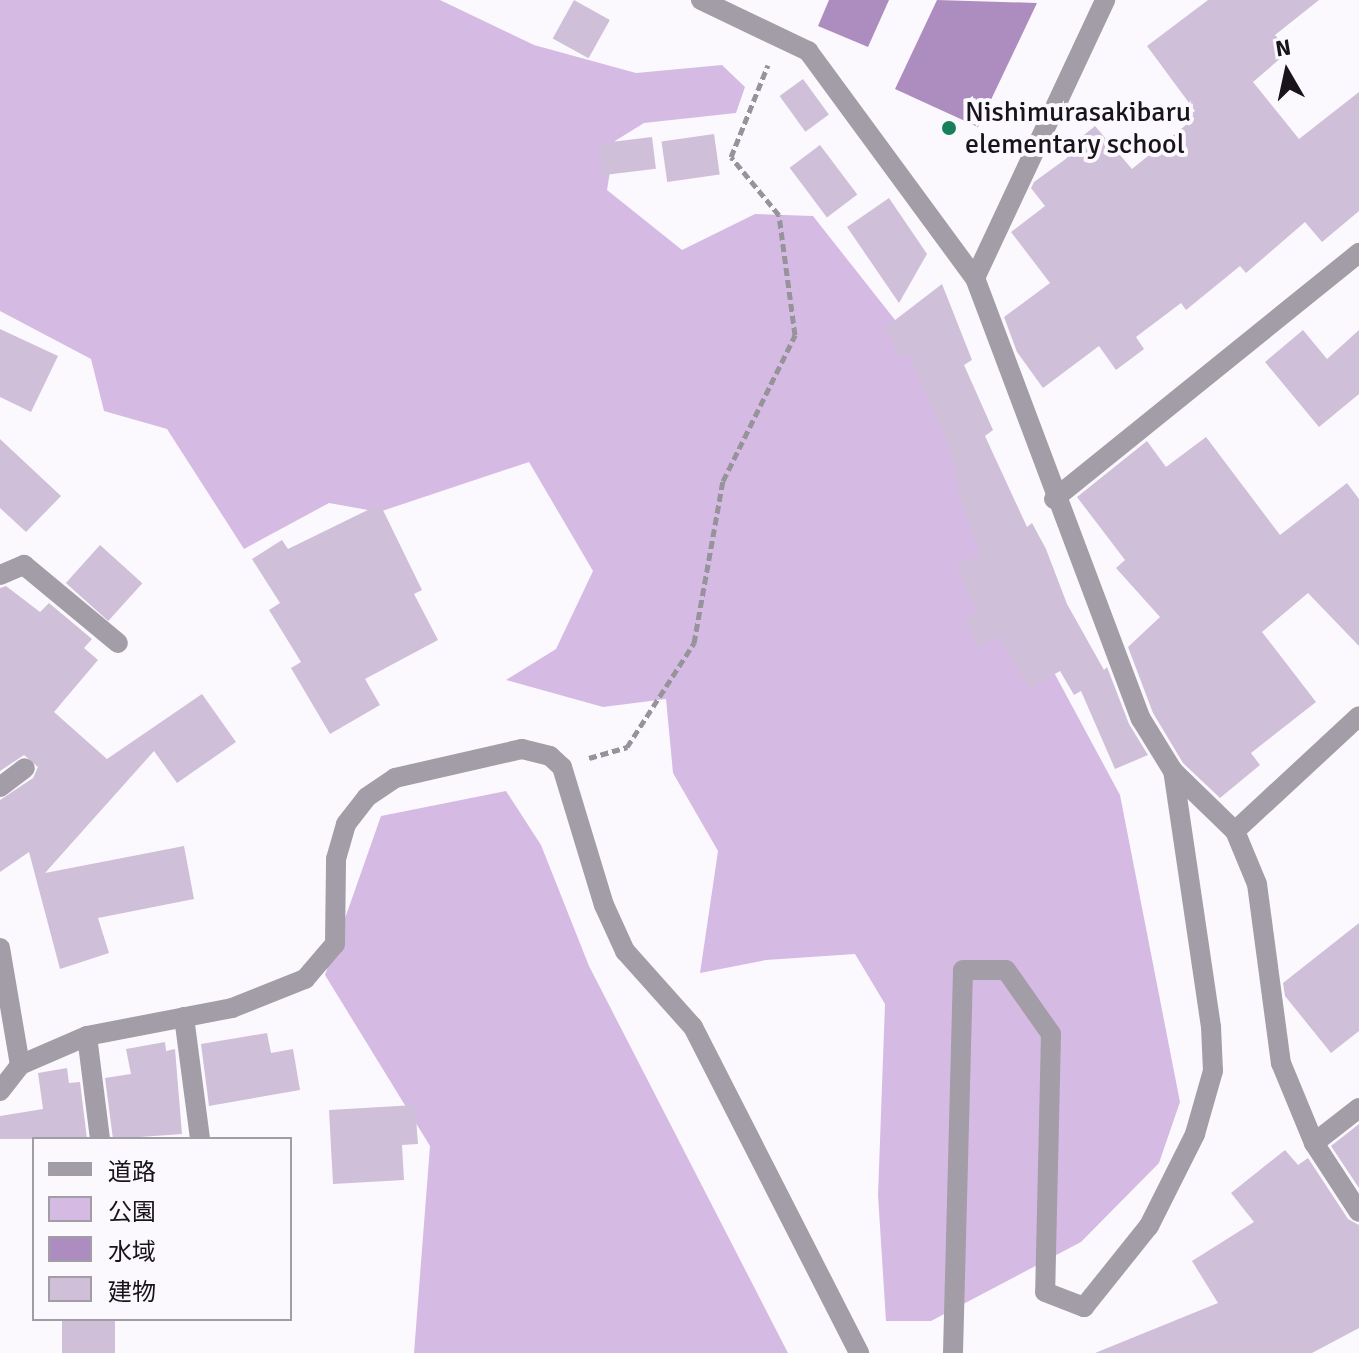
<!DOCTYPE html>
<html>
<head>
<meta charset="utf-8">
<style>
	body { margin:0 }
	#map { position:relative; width:1359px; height:1353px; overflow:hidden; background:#fcf9fe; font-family:Signika,"Noto Sans JP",sans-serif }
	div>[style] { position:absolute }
	.green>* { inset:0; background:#d5bbe4 }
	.water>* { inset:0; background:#ad8dc0 }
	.building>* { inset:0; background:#cfbfd8; transform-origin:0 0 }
	.path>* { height:5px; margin-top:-2.5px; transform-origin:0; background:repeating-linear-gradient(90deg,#97939a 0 8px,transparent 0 12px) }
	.minor>* { height:20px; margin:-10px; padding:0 10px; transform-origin:10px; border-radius:10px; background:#a39da7 }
	.dots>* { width:22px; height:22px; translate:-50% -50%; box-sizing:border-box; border:4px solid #fcf9fe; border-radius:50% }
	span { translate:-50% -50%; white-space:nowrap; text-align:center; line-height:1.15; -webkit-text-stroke:8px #fcf9fe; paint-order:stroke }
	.poi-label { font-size:28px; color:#19131c }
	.left { translate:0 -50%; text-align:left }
	.legend { position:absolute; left:32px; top:1137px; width:260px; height:184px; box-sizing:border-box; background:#fcf9fe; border:2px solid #a19da4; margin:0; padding:10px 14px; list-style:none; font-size:24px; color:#19131c }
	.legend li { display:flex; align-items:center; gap:16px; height:40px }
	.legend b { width:40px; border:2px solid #a19da4 }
	.north { position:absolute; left:1247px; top:32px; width:80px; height:80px; -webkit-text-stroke:6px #fcf9fe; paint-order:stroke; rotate:351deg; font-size:22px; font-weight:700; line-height:32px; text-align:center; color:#19131c }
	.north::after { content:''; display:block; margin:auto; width:28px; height:36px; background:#19131c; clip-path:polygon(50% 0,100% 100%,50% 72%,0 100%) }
</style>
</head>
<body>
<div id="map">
	<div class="green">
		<div style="clip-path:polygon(0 0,440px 0,534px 45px,636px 73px,722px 65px,745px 87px,736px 113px,644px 123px,615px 141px,607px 190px,682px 250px,755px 214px,813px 216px,899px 325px,1050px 665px,1120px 795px,1180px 1102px,1159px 1163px,1081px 1242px,931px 1321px,886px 1321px,878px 1195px,885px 1004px,855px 954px,766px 960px,700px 973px,718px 851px,673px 773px,666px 699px,603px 707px,506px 680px,556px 649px,593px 571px,529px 462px,379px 512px,329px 503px,244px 549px,167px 429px,104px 411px,91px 359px,0 311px)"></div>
		<div style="clip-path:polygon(506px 791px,541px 845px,589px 966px,788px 1353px,414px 1353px,430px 1146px,325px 975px,381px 816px)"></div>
	</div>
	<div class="water">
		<div style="clip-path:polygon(829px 0,889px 0,868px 47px,818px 26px)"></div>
		<div style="clip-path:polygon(937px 0,1037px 3px,978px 127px,895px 89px)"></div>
	</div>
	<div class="building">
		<div style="left:574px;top:0;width:41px;height:44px;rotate:29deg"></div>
		<div style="clip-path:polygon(1208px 0,1319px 0,1275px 35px,1289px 51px,1253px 82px,1299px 139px,1359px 92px,1359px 211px,1322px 242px,1305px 222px,1246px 273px,1240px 266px,1186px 310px,1181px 303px,1136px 337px,1144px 349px,1116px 370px,1099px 346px,1043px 388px,1017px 352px,1004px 317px,1050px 283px,1011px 232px,1045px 206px,1031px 188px,1034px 182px,1067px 158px,1063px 152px,1095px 126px,1132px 169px,1192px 120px,1189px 115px,1195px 111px,1147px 46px)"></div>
		<div style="left:803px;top:79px;width:44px;height:29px;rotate:54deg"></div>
		<div style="left:714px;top:134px;width:41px;height:53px;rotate:82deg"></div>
		<div style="left:652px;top:137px;width:32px;height:54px;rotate:83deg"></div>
		<div style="left:820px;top:145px;width:62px;height:38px;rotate:53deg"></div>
		<div style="clip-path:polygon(889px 198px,927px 254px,899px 303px,847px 227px)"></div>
		<div style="clip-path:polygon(942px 284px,972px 360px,964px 365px,993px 430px,985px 436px,1027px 527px,1032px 523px,1046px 549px,1067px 604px,1104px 670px,1107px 667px,1129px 724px,1148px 755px,1115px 769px,1081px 691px,1074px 695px,1060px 671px,1029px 689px,999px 636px,978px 647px,964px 619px,977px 612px,956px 565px,980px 554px,956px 489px,960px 487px,946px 439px,908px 353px,898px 357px,886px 327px)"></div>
		<div style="clip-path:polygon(0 329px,58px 356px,31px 412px,0 397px)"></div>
		<div style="clip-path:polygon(1303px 330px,1327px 359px,1359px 330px,1359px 394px,1319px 427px,1265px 362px)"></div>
		<div style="clip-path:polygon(1206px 437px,1280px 535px,1347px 483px,1359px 499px,1359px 646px,1308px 593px,1262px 632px,1316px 702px,1251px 753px,1260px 765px,1220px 798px,1183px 763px,1153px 713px,1128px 647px,1160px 617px,1116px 568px,1125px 560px,1077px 497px,1147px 441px,1166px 467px)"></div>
		<div style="clip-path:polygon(0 439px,61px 496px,26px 532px,0 508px)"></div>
		<div style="clip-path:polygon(380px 504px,422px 590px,414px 594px,438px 640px,365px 679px,380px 705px,330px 734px,291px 668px,301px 662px,269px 610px,280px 603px,252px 559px,282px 540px,288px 549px)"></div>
		<div style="left:100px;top:545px;width:57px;height:51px;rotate:42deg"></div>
		<div style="clip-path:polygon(6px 586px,40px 612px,49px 603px,92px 639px,84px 648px,98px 660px,54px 712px,107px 759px,202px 694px,236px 742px,177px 783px,154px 751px,45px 873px,184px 846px,194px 899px,98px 918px,109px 953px,60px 969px,29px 852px,0 872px,0 800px,33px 778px,38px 767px,24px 755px,0 771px,0 588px)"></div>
		<div style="clip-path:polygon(1359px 923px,1359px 1031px,1331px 1053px,1285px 996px,1283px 983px)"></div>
		<div style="clip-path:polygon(267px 1033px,271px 1053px,293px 1049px,300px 1090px,209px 1106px,201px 1044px)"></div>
		<div style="clip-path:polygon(165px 1042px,166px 1051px,175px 1049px,182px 1134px,113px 1139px,105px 1078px,131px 1074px,126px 1049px)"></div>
		<div style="clip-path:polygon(67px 1068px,69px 1083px,80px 1082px,87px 1139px,0 1139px,0 1116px,43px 1109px,38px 1073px)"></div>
		<div style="clip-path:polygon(415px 1105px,418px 1144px,402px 1145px,404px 1180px,333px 1184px,329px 1110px)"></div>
		<div style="clip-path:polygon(1359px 1124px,1359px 1188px,1331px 1146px)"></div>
		<div style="clip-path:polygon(1285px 1150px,1298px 1165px,1308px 1158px,1348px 1219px,1359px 1225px,1359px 1328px,1312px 1353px,1095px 1353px,1218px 1303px,1192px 1261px,1254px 1222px,1231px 1193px)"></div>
		<div style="left:62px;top:1319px;width:53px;height:34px"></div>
	</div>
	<div class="path">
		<div style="left:589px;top:758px;width:40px;rotate:-16deg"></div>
		<div style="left:627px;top:747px;width:124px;rotate:-57.2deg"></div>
		<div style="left:694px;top:643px;width:165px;rotate:-79.9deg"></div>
		<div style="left:723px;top:481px;width:163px;rotate:-63.7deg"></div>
		<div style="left:795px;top:335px;width:121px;rotate:-97.6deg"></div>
		<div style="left:779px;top:215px;width:75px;rotate:-129.6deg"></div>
		<div style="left:731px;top:157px;width:99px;rotate:-68.1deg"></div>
	</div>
	<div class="minor">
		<div style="left:701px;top:0;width:119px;rotate:25.5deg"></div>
		<div style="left:808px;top:51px;width:282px;rotate:53.7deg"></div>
		<div style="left:975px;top:278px;width:471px;rotate:69.4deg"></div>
		<div style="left:1141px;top:719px;width:61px;rotate:58.4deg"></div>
		<div style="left:1173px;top:771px;width:86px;rotate:44.1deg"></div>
		<div style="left:1235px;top:831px;width:57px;rotate:67.5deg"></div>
		<div style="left:1257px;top:884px;width:181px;rotate:82.4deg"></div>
		<div style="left:1281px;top:1063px;width:87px;rotate:67.6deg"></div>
		<div style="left:1314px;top:1143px;width:82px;rotate:56.9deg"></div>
		<div style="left:975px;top:278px;width:307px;rotate:-64.9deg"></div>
		<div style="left:1054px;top:499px;width:392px;rotate:-38.9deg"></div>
		<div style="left:0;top:575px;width:26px;rotate:-23deg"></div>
		<div style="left:24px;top:565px;width:122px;rotate:39.7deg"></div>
		<div style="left:0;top:787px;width:31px;rotate:-37deg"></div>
		<div style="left:1235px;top:831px;width:169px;rotate:-42.8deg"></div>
		<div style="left:0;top:948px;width:119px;rotate:80.3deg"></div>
		<div style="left:184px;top:1017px;width:123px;rotate:82.5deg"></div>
		<div style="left:87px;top:1036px;width:104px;rotate:82.8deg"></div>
		<div style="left:0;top:1091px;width:33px;rotate:-52deg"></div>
		<div style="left:20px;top:1065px;width:73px;rotate:-23.4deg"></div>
		<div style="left:87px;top:1036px;width:148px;rotate:-10.9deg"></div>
		<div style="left:232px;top:1008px;width:79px;rotate:-21.7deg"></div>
		<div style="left:305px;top:979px;width:46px;rotate:-49.4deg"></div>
		<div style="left:335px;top:944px;width:85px;rotate:-89.3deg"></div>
		<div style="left:336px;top:859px;width:36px;rotate:-74deg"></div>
		<div style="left:346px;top:824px;width:34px;rotate:-52deg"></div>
		<div style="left:367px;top:797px;width:34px;rotate:-34deg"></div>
		<div style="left:395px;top:778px;width:130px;rotate:-12.9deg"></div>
		<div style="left:522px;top:749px;width:29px;rotate:14deg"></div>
		<div style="left:550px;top:756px;width:16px;rotate:43deg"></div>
		<div style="left:562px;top:767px;width:144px;rotate:73.1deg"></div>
		<div style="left:604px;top:905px;width:51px;rotate:65.5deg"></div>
		<div style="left:625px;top:951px;width:102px;rotate:48.2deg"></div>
		<div style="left:693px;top:1027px;width:366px;rotate:63deg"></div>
		<div style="left:1314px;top:1143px;width:57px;rotate:-37.9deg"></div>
		<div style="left:953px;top:1353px;width:383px;rotate:-88.5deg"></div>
		<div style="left:963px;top:970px;width:43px"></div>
		<div style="left:1006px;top:970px;width:78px;rotate:54.9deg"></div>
		<div style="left:1051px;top:1034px;width:258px;rotate:91.3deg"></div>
		<div style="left:1045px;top:1292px;width:42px;rotate:21deg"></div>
		<div style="left:1084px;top:1307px;width:104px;rotate:-51.3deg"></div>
		<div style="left:1149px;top:1226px;width:103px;rotate:-63.4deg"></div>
		<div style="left:1195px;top:1134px;width:66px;rotate:-74.1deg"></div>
		<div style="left:1213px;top:1071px;width:44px;rotate:-92.6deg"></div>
		<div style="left:1211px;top:1027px;width:259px;rotate:-98.4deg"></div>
	</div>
	<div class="dots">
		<div style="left:949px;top:128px;background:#177f59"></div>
	</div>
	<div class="poi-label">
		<span class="left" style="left:965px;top:128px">Nishimurasakibaru<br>elementary school</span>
	</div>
	<ul class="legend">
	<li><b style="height:10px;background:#a39da7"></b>道路</li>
	<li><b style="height:22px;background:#d5bbe4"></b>公園</li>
	<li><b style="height:22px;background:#ad8dc0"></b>水域</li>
	<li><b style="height:22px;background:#cfbfd8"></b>建物</li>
	</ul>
	<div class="north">N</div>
</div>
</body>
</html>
